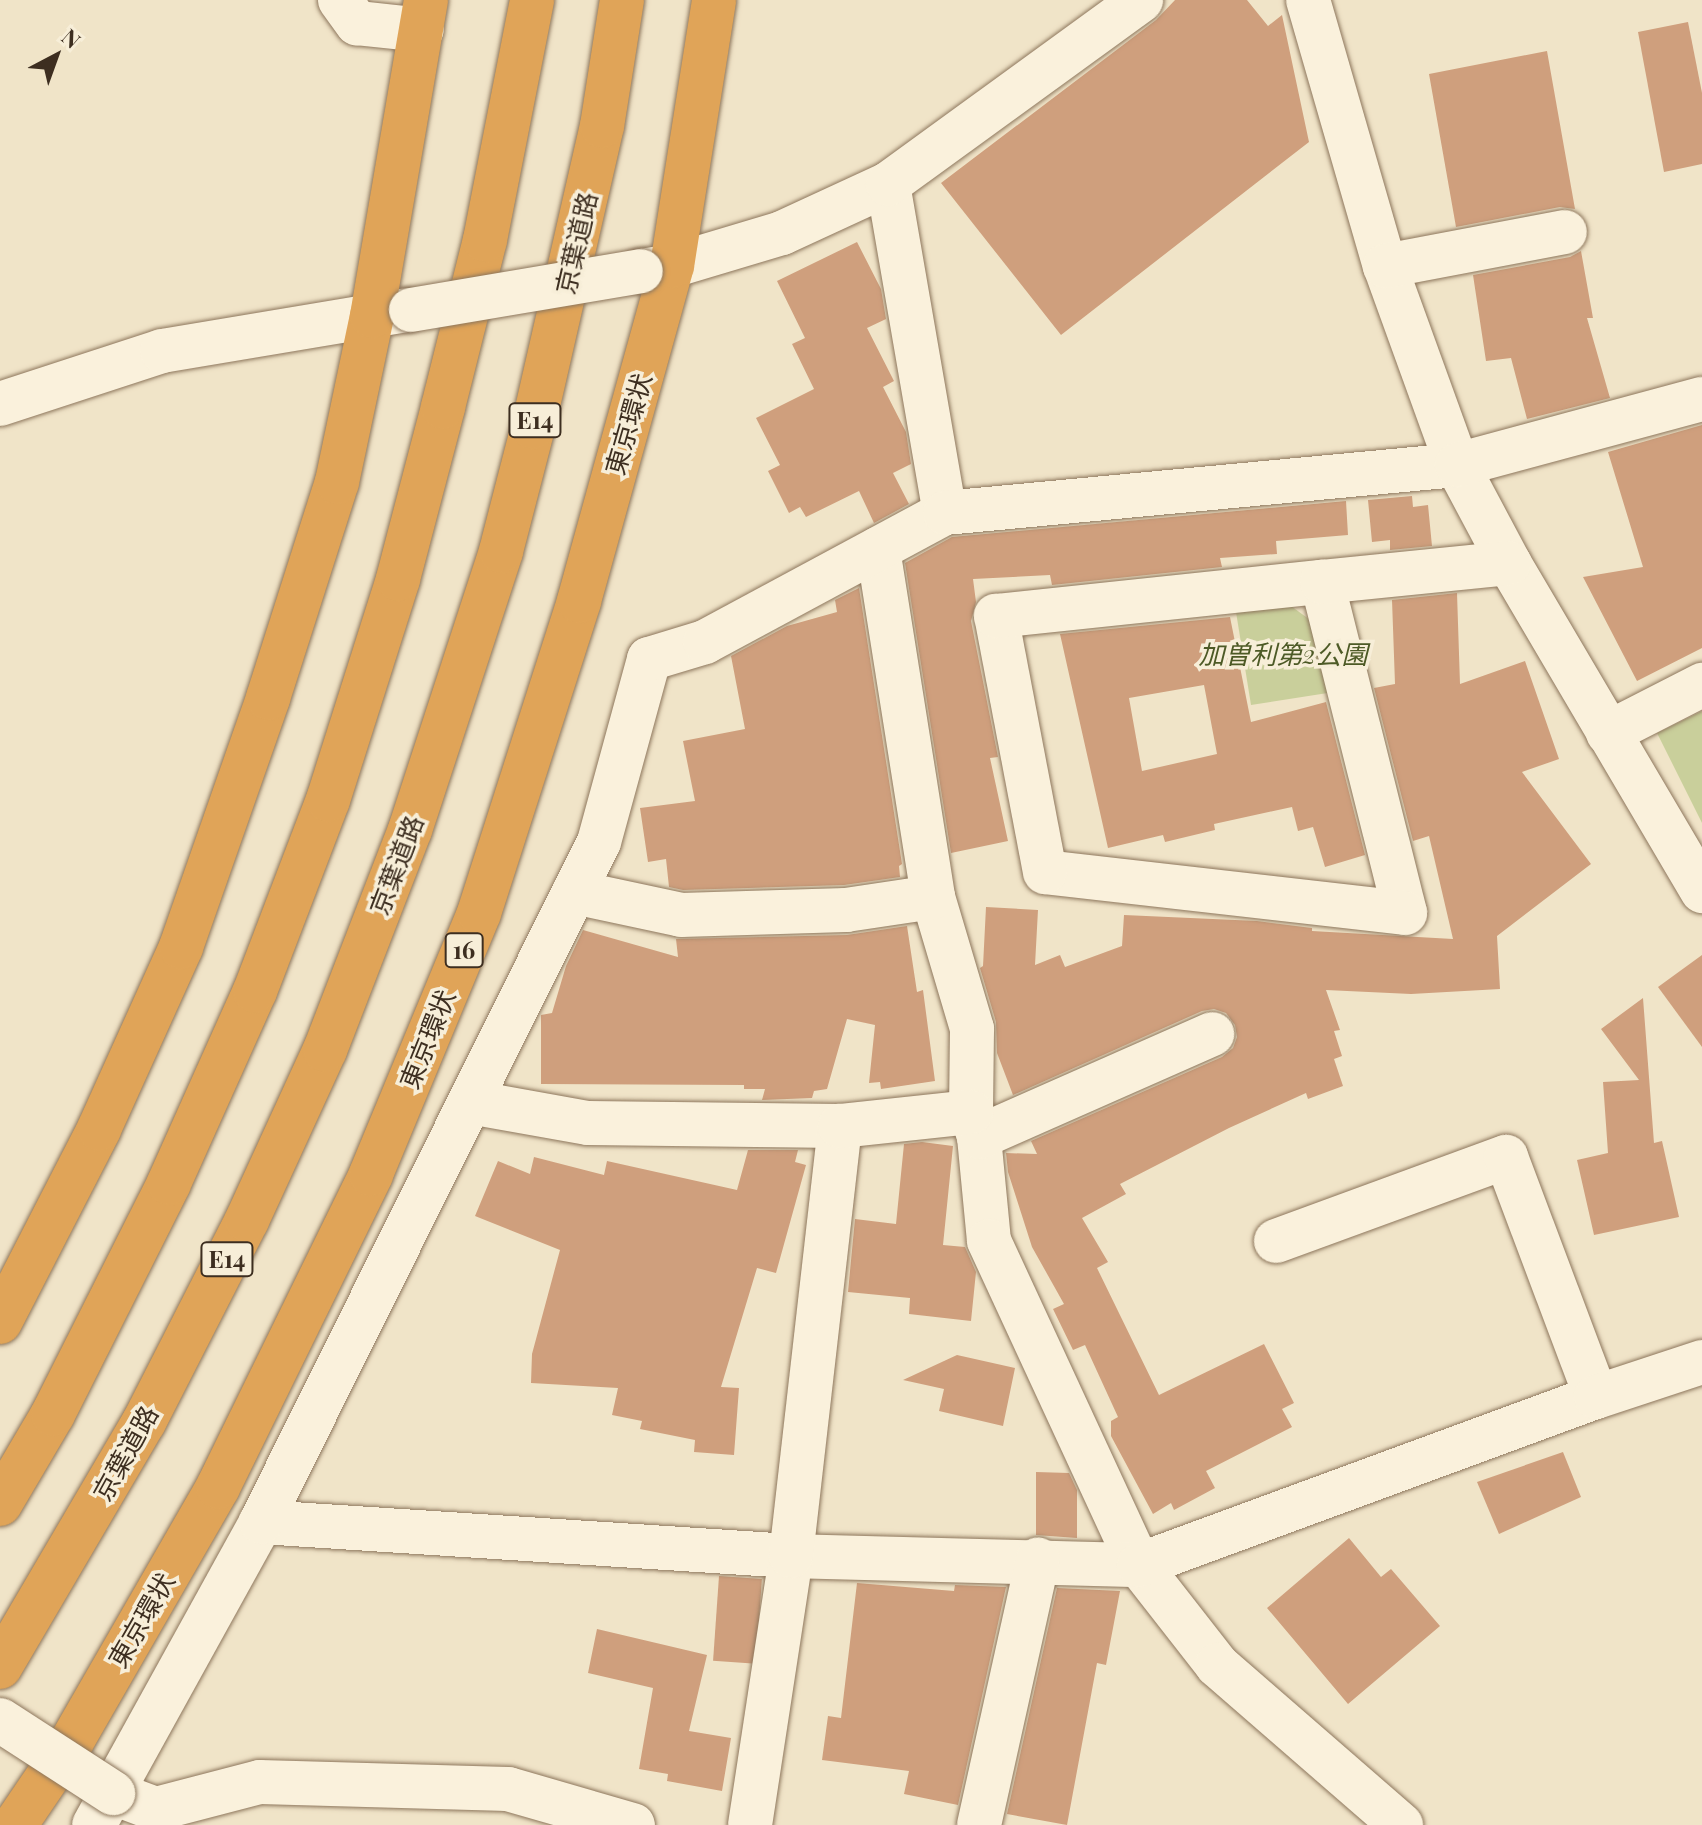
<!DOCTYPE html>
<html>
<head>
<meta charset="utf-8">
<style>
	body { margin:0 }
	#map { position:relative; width:1702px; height:1825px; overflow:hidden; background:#f0e4c8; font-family:"Playfair Display","Noto Sans JP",serif }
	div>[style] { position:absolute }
	.green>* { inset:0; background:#c9cf9b }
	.building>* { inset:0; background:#cf9f7d; transform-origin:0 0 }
	.roads { filter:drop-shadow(0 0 2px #8d765c) drop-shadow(0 0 2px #8d765c) }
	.minor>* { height:44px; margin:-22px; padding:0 22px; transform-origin:22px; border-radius:22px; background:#faf1dc }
	.highway>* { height:44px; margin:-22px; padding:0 22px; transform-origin:22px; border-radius:22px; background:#e0a458 }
	.bridges { filter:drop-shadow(0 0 2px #8d765c) drop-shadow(0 0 2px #8d765c) }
	.minor-bridge>* { height:44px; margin:-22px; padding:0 22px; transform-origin:22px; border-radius:22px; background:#faf1dc }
	span { translate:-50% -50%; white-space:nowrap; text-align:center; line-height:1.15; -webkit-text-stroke:7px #f7eed8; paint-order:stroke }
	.shield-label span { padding:2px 6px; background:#f7eed8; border:2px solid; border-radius:6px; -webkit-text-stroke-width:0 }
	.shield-label { font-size:24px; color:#3d2e20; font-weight:700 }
	.street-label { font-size:26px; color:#3d2e20 }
	.park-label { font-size:26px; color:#4d5a26; font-style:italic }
	.north { position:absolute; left:16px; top:16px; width:80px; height:80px; -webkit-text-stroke:6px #f7eed8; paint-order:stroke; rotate:41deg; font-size:22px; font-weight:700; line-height:32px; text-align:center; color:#3d2e20 }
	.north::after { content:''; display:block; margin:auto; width:28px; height:36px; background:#3d2e20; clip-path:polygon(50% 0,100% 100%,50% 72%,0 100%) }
</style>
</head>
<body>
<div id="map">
	<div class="green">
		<div style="clip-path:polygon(1291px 606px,1317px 625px,1334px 692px,1251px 705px,1236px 612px)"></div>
		<div style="clip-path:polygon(1702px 711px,1702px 823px,1657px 733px)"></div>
	</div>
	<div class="building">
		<div style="clip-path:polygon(1175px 0,1247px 0,1268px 26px,1282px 15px,1309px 142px,1061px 335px,941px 183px,1156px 20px)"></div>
		<div style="clip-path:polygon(1688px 22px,1702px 93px,1702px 164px,1664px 172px,1638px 32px)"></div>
		<div style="clip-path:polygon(1547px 51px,1575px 209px,1560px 207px,1456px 227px,1429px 74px)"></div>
		<div style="clip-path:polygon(857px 242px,881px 289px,886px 319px,867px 328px,894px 381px,883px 387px,906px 432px,911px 464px,893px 473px,909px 504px,874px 523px,859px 491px,806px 517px,800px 507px,789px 513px,768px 471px,780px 465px,756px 418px,814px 389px,792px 344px,805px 338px,777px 281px)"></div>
		<div style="clip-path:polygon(1581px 251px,1593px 318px,1587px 318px,1610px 398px,1527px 419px,1511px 358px,1486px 361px,1473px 275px,1570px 257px)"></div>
		<div style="clip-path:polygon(1702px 425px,1702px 648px,1637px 681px,1583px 577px,1643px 567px,1608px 452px)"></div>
		<div style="clip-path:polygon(1412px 496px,1413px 507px,1428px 505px,1432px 546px,1390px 550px,1390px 540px,1372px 542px,1368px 500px)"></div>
		<div style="clip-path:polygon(1346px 501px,1348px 535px,1276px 541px,1277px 554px,1220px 558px,1222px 567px,1052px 585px,1050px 575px,973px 579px,976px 602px,971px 621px,998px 757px,990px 758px,1008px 841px,951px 853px,905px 563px,952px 537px)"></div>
		<div style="clip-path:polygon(859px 588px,902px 864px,899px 866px,900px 877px,844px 885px,683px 890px,669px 887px,666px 859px,648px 862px,640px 808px,695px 801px,683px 741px,745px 729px,731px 656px,787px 626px,837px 612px,835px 600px)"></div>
		<div style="clip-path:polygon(1457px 593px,1460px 684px,1525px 661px,1559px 759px,1522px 772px,1591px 864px,1497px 936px,1500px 989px,1411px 994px,1326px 990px,1340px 1030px,1334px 1031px,1342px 1056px,1334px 1059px,1343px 1086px,1308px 1099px,1306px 1093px,1229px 1128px,1120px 1184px,1126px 1194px,1082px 1218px,1108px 1262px,1097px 1268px,1159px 1395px,1264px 1344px,1294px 1403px,1282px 1409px,1292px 1427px,1206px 1471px,1215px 1488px,1174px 1510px,1171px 1503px,1153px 1514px,1111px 1436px,1111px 1421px,1118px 1417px,1085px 1345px,1073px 1350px,1053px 1309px,1064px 1304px,1032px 1247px,1008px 1172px,1006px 1153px,1037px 1154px,1031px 1141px,1222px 1057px,1233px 1048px,1237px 1037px,1235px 1025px,1226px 1013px,1214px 1009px,1202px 1011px,1013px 1095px,997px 1053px,996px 1022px,980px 968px,983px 966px,986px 907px,1038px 910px,1035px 965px,1060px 955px,1065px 967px,1122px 946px,1124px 915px,1257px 921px,1312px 928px,1312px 931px,1453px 939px,1429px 836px,1413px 841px,1374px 688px,1395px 684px,1392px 600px)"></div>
		<div style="clip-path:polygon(evenodd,1230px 617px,1251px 722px,1326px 702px,1365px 855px,1325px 867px,1313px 827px,1298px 831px,1292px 807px,1214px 824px,1215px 830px,1165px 842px,1163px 835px,1108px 848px,1060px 634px,1230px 617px,1204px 685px,1217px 754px,1142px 771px,1129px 698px,1204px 685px)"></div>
		<div style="clip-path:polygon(907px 926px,917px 992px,923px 990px,935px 1081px,881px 1089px,880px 1082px,869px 1083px,875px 1025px,847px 1019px,827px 1089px,814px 1091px,812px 1098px,762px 1100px,765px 1089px,744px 1089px,744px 1085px,541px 1084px,541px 1015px,552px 1013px,566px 966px,583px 930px,678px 957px,676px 939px,847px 935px)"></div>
		<div style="clip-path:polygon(1702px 955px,1702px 1047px,1658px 987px)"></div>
		<div style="clip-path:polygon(1643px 998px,1654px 1143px,1662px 1141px,1679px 1217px,1594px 1235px,1577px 1160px,1608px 1153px,1603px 1082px,1639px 1080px,1601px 1029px)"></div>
		<div style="clip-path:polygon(922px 1142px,953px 1146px,943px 1245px,965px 1247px,976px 1272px,971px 1321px,909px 1314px,910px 1298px,848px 1292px,855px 1219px,896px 1224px,904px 1144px)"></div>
		<div style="clip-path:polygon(748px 1150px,798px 1150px,795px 1162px,806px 1165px,776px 1273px,757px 1268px,721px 1387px,739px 1388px,734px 1455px,694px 1452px,695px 1440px,640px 1429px,642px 1421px,612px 1415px,618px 1388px,531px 1383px,532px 1354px,560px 1250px,475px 1216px,498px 1161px,530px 1174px,534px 1157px,604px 1175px,607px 1161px,737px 1190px)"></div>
		<div style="clip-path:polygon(957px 1355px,1015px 1368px,1003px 1426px,939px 1411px,944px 1389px,903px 1380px)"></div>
		<div style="clip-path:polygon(1563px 1452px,1581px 1497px,1499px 1534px,1477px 1482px)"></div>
		<div style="clip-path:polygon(1036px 1472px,1069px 1473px,1077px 1490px,1077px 1538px,1036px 1535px)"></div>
		<div style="clip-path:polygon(1349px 1538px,1381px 1577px,1391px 1569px,1440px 1626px,1348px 1704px,1267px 1608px)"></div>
		<div style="left:719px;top:1576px;width:43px;height:85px;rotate:4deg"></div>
		<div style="clip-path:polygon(857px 1583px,954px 1591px,955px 1585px,1006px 1587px,958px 1805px,904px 1794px,909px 1771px,822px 1760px,828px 1716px,841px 1718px)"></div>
		<div style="clip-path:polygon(1057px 1588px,1120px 1591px,1106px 1665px,1097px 1663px,1067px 1825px,1007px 1814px)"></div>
		<div style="clip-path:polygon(597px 1629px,707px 1655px,689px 1731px,731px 1738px,722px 1791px,667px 1781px,668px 1774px,639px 1769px,653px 1688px,588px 1673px)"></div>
	</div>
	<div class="roads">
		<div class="minor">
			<div style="left:340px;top:0;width:29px;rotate:54deg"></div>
			<div style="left:357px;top:23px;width:65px;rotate:6.1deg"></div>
			<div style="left:1308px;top:0;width:277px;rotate:73.9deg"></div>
			<div style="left:1385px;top:266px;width:212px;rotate:70.1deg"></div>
			<div style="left:1457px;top:465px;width:111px;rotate:62deg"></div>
			<div style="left:1509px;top:563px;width:381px;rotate:59.5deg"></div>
			<div style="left:888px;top:184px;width:334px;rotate:80.2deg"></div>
			<div style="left:1385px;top:266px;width:183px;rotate:-10.7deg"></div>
			<div style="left:641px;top:271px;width:31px;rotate:-9deg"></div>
			<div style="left:672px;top:266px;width:115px;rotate:-16.7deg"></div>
			<div style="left:782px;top:233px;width:117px;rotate:-24.8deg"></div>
			<div style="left:888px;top:184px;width:313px;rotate:-36deg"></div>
			<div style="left:0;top:404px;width:170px;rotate:-18.1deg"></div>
			<div style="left:162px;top:351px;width:247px;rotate:-9.5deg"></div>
			<div style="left:878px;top:549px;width:352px;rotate:81deg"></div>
			<div style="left:933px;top:897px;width:138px;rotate:73.5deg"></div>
			<div style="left:972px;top:1029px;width:83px;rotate:90.7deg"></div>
			<div style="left:971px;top:1112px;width:26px;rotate:72deg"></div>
			<div style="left:979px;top:1137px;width:104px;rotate:84.5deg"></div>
			<div style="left:989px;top:1241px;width:357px;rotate:65.2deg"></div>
			<div style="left:1139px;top:1565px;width:127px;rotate:52deg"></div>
			<div style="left:1217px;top:1665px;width:244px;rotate:41deg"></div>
			<div style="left:1322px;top:582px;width:341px;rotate:75.9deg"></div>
			<div style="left:1405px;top:913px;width:362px;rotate:-173.5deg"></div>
			<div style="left:1045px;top:872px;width:261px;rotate:-100.8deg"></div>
			<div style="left:996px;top:616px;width:328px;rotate:-6deg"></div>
			<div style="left:1322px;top:582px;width:188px;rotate:-5.8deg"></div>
			<div style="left:1608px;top:733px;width:106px;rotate:-27.1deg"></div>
			<div style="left:574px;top:892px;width:109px;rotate:12.1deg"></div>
			<div style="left:681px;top:915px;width:165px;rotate:-1.7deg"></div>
			<div style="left:846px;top:910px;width:88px;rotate:-8.5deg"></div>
			<div style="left:470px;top:1102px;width:120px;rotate:10.1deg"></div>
			<div style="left:588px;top:1123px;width:252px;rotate:0.7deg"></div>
			<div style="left:979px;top:1137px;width:255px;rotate:-23.8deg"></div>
			<div style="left:1276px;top:1241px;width:245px;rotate:-20.1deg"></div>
			<div style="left:1506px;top:1157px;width:256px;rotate:69.4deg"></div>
			<div style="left:261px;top:1522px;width:531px;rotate:3.67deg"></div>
			<div style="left:791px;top:1556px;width:348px;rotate:1.5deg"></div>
			<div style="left:1139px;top:1565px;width:487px;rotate:-20.2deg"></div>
			<div style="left:1596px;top:1397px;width:112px;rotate:-18.3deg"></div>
			<div style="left:113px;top:1793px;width:46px;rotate:20.4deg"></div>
			<div style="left:156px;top:1809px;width:107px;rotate:-14.6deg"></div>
			<div style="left:260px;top:1782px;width:248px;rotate:1.6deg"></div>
			<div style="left:508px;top:1789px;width:130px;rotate:16.1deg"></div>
			<div style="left:94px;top:1825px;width:346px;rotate:-61.1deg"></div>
			<div style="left:261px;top:1522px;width:759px;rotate:-63.57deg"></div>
			<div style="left:599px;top:842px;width:190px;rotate:-74.7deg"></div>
			<div style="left:649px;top:659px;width:59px;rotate:-16.9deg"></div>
			<div style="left:705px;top:642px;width:272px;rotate:-28.3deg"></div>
			<div style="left:945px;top:513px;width:514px;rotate:-5.36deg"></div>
			<div style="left:1457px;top:465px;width:254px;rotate:-15.1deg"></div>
			<div style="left:750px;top:1825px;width:272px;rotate:-81.3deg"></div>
			<div style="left:791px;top:1556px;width:433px;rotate:-83.5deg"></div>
			<div style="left:840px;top:1126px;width:132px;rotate:-6.1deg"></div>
			<div style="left:979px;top:1825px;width:272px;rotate:-77.5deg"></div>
		</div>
		<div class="highway">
			<div style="left:0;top:1322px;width:217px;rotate:-62.8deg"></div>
			<div style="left:99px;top:1129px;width:200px;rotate:-65.7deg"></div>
			<div style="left:181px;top:947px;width:264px;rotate:-70.7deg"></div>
			<div style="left:268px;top:698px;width:227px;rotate:-72.3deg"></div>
			<div style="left:337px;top:482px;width:170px;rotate:-78.1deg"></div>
			<div style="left:372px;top:316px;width:321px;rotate:-80.3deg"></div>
			<div style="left:0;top:1504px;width:104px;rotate:-59.5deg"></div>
			<div style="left:53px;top:1414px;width:258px;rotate:-63.3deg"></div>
			<div style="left:169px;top:1183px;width:210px;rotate:-65.9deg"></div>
			<div style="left:255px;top:991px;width:204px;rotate:-69.1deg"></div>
			<div style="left:328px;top:800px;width:232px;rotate:-72.4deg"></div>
			<div style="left:398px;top:579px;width:178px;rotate:-75.3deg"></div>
			<div style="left:443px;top:407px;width:172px;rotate:-75.9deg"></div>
			<div style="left:485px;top:240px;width:245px;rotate:-78.9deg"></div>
			<div style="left:0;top:1667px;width:284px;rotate:-59.6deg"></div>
			<div style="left:144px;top:1422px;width:227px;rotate:-63deg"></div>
			<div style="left:247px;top:1220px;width:187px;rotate:-65.4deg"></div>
			<div style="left:325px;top:1050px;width:236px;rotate:-68.9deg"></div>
			<div style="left:410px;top:830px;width:293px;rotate:-71.9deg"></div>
			<div style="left:501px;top:551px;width:128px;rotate:-75.5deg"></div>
			<div style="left:533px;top:427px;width:309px;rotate:-77.1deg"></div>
			<div style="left:602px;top:126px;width:128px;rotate:-81deg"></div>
			<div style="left:15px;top:1825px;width:102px;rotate:-55.8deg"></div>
			<div style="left:72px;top:1741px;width:293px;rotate:-60.1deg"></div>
			<div style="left:218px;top:1487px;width:348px;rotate:-63.9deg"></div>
			<div style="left:371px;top:1174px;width:282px;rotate:-67.5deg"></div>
			<div style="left:479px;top:913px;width:328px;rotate:-72.2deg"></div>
			<div style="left:579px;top:601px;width:348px;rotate:-74.5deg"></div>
			<div style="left:672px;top:266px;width:269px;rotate:-81deg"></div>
		</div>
	</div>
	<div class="bridges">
		<div class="minor-bridge">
			<div style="left:411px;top:310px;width:233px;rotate:-9.6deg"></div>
			<div style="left:0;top:1720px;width:135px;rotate:32.9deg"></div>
		</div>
	</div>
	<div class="shield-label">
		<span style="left:535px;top:420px">E14</span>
		<span style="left:464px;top:950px">16</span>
		<span style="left:227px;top:1259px">E14</span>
	</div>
	<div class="street-label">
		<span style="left:576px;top:243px;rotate:-77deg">京葉道路</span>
		<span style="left:628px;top:424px;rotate:-74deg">東京環状</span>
		<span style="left:396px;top:865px;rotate:-69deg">京葉道路</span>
		<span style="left:427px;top:1039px;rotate:-68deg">東京環状</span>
		<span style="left:125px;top:1453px;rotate:-61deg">京葉道路</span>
		<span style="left:141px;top:1620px;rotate:-60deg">東京環状</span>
	</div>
	<div class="park-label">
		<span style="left:1283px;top:654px">加曽利第2公園</span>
	</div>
	<div class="north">N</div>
</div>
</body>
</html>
